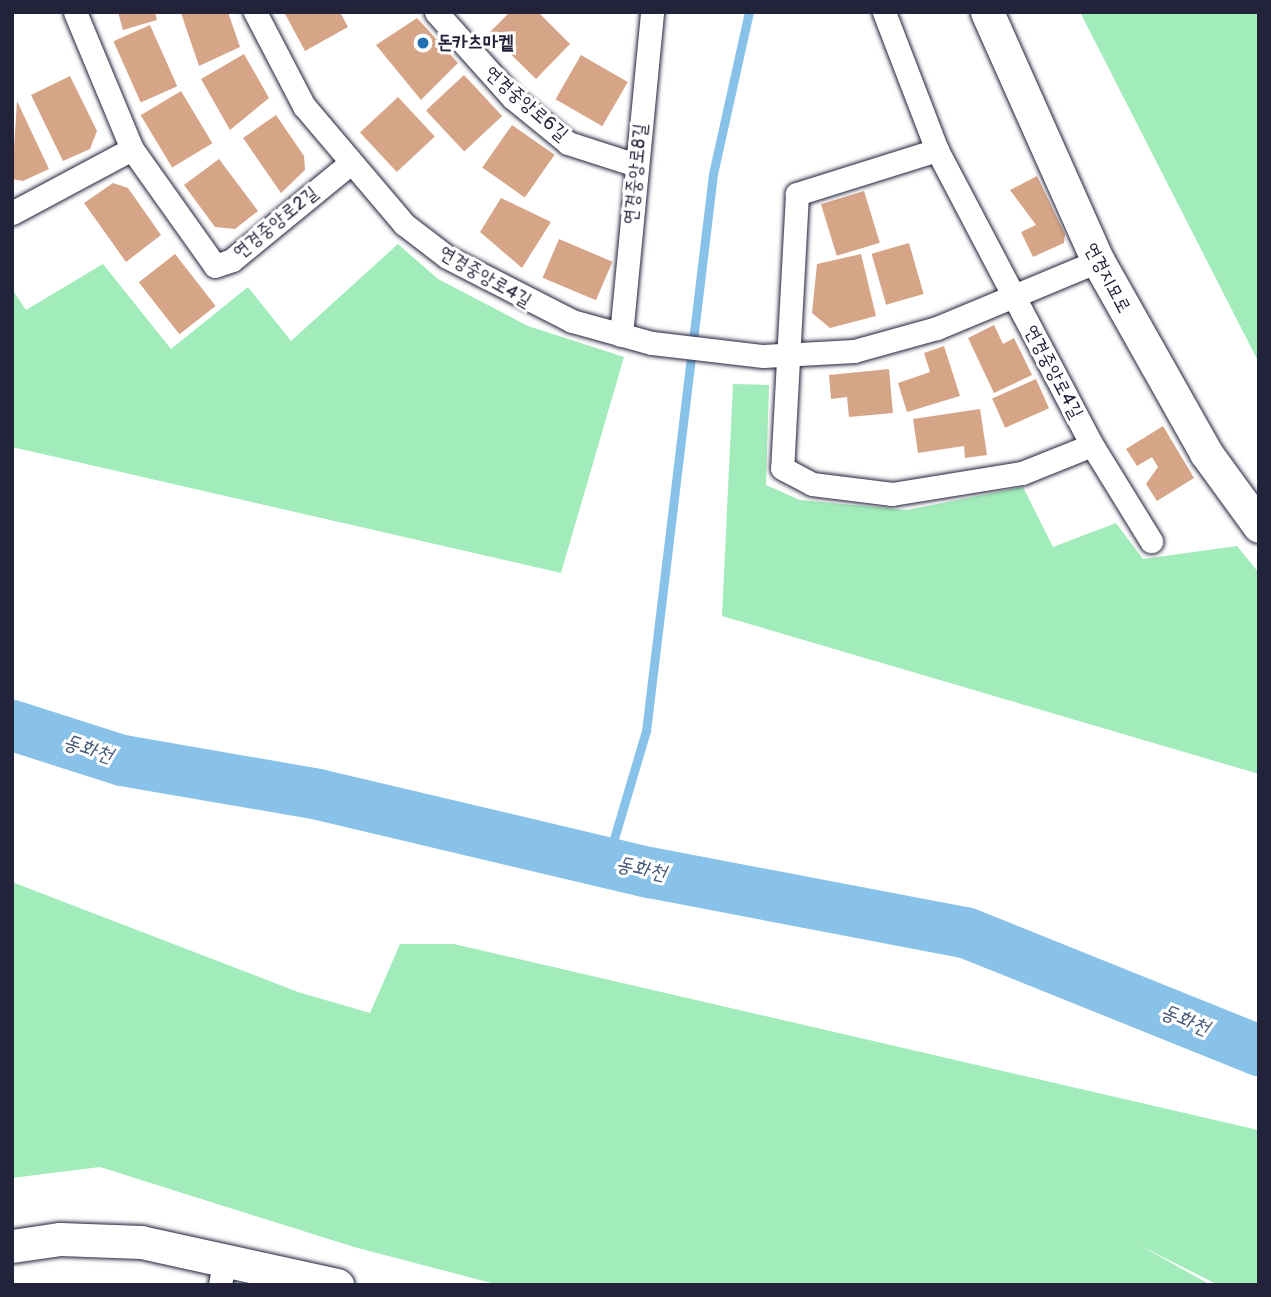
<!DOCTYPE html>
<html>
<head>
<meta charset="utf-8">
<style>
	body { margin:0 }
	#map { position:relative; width:1271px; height:1297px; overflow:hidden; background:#fff; font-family:Pangolin,"Poor Story",sans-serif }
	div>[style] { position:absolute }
	.green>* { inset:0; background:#a2ebba }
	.stream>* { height:9px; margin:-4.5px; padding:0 4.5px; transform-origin:4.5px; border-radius:4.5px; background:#89c2e8 }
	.river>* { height:51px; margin:-25.5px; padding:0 25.5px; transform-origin:25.5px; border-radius:25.5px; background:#89c2e8 }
	.building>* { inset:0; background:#d6a588; transform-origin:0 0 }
	.roads { filter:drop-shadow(0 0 2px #22223b) drop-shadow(0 0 2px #22223b) }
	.street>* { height:23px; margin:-11.5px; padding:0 11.5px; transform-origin:11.5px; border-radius:11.5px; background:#fff }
	.secondary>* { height:33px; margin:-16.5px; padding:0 16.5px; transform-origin:16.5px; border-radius:16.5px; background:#fff }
	.dots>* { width:19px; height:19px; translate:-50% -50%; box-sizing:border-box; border:4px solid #fff; border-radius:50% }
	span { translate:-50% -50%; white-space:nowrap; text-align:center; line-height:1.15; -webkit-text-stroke:6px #fff; paint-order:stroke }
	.poi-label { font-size:19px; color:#22223b; font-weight:700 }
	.left { translate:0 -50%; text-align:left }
	.street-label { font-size:19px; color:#22223b }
	.water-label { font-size:21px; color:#465a78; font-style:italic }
	.frame { position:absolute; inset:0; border:14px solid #22223b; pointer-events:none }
</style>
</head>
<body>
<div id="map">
	<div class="green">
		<div style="clip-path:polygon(1080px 12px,1259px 12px,1259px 363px)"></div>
		<div style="clip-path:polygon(398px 244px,438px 279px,528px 326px,624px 357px,561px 573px,12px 447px,12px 289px,26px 310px,103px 264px,171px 349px,248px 287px,291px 341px)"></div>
		<div style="clip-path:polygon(733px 384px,769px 385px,766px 485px,800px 500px,907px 510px,1023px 487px,1053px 547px,1116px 523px,1143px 559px,1237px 546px,1259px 573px,1259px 774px,722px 616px)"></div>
		<div style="clip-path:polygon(12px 882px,298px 992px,370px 1013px,400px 944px,454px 944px,1254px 1129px,1259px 1131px,1259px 1285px,1218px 1285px,1139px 1245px,1211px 1285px,499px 1285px,354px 1247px,100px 1167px,12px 1178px)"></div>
	</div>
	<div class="stream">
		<div style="left:608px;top:859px;width:134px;rotate:-73.5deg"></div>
		<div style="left:646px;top:731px;width:561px;rotate:-83.14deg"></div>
		<div style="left:713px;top:174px;width:166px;rotate:-77.5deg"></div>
	</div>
	<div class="river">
		<div style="left:12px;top:725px;width:115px;rotate:17.7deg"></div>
		<div style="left:122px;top:760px;width:199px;rotate:9.8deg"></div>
		<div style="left:318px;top:794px;width:340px;rotate:13.3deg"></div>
		<div style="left:649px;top:872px;width:322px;rotate:10.8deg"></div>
		<div style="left:965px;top:932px;width:317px;rotate:21.9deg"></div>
	</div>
	<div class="building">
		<div style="clip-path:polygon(118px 12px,155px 12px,157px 20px,123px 30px)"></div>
		<div style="clip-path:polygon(228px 12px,240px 47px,199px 66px,181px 13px)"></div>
		<div style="clip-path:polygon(284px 12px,340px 12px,348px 27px,305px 51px)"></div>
		<div style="clip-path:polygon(510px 12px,538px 12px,570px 44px,536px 79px,489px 33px)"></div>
		<div style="clip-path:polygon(417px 18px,458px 63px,421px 100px,376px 45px)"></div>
		<div style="left:150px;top:25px;width:67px;height:40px;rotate:66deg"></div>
		<div style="clip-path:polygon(244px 54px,269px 98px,230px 130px,201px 79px)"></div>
		<div style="left:581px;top:55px;width:54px;height:51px;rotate:30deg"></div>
		<div style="left:464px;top:75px;width:56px;height:52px;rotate:47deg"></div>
		<div style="clip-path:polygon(70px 76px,97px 131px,90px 149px,63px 161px,31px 95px)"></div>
		<div style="left:181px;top:91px;width:61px;height:47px;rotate:59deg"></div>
		<div style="left:398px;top:97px;width:54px;height:52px;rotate:47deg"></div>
		<div style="clip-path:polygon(17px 101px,49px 169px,23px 181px,12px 179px)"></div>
		<div style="clip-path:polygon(276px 115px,304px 156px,305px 170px,281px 193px,243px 138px)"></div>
		<div style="left:512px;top:125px;width:52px;height:52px;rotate:35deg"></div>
		<div style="clip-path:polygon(219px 159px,258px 211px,235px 229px,215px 227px,184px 185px)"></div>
		<div style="clip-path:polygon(1037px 176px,1065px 234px,1064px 243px,1033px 257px,1021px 232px,1036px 225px,1010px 190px)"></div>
		<div style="clip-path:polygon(113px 183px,128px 188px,161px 235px,126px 262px,84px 203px)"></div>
		<div style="left:864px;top:191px;width:54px;height:45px;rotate:73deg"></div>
		<div style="clip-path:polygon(501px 198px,551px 222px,522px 268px,480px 232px)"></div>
		<div style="left:559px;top:239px;width:58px;height:42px;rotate:23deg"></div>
		<div style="left:909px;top:243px;width:53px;height:39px;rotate:74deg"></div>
		<div style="left:175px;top:254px;width:66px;height:46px;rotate:52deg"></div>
		<div style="clip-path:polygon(861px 254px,876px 316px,830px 328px,812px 313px,817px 264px)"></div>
		<div style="clip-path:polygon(994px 325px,1003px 344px,1014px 338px,1032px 375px,994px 393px,968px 338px)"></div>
		<div style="clip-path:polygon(944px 346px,960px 396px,907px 412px,898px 383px,930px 372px,924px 353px)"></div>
		<div style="clip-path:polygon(889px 369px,893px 413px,849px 417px,847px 397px,831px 399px,829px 375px)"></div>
		<div style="left:1036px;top:379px;width:32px;height:48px;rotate:66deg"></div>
		<div style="clip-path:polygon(980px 409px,987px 455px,965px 458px,964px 446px,918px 453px,913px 419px)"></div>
		<div style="clip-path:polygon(1163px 426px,1194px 478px,1157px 501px,1146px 484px,1158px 467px,1152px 457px,1137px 466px,1126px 449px)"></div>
	</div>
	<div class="roads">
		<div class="street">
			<div style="left:255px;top:12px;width:106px;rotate:62.5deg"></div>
			<div style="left:304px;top:106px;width:155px;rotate:49.7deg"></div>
			<div style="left:404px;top:224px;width:54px;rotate:37.5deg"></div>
			<div style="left:447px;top:257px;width:140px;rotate:27.1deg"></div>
			<div style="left:572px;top:321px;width:83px;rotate:15.4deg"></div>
			<div style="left:652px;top:343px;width:112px;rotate:6.7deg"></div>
			<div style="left:763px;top:356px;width:91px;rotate:-3.1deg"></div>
			<div style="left:854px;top:351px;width:86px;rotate:-15.5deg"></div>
			<div style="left:937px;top:328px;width:174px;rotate:-22.6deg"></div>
			<div style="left:436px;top:12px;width:115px;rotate:48.2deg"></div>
			<div style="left:513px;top:98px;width:71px;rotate:39.3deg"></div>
			<div style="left:568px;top:143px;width:71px;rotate:17.9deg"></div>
			<div style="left:884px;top:12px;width:148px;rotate:69deg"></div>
			<div style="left:937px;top:150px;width:333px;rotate:62.3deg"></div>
			<div style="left:1092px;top:445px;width:113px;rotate:58.4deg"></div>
			<div style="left:132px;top:149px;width:143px;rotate:54.6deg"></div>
			<div style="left:215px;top:266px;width:18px;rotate:-19deg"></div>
			<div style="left:232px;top:260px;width:150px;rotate:-39.3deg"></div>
			<div style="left:937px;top:150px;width:147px;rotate:162.6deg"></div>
			<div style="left:797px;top:194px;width:274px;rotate:93.1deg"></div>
			<div style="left:782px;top:468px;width:34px;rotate:28deg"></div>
			<div style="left:812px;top:484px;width:81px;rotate:7.1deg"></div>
			<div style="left:892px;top:494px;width:132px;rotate:-9.2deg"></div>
			<div style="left:1022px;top:473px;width:75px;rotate:-21.8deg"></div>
			<div style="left:12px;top:213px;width:136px;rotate:-28.1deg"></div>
			<div style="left:132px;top:149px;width:148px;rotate:-112.6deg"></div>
			<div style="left:621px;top:335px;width:324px;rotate:-84.5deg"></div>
			<div style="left:220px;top:1285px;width:27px;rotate:-80deg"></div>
		</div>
		<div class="secondary">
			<div style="left:987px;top:12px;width:273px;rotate:66deg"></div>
			<div style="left:1098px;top:261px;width:220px;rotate:60.6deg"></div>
			<div style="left:1206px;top:453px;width:90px;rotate:54deg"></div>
			<div style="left:12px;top:1246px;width:49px;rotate:-8.3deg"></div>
			<div style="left:60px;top:1239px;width:81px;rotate:2.1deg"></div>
			<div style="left:141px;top:1242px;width:201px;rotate:12.4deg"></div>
		</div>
	</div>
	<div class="dots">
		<div style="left:423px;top:43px;background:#1f6fb2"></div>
	</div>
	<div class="poi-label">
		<span class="left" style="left:437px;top:43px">돈카츠마켙</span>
	</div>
	<div class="street-label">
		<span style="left:526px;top:104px;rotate:41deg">연경중앙로6길</span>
		<span style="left:636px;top:174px;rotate:-84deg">연경중앙로8길</span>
		<span style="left:276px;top:223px;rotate:-39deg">연경중앙로2길</span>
		<span style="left:485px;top:277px;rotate:30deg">연경중앙로4길</span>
		<span style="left:1107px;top:278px;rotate:62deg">연경지묘로</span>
		<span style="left:1053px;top:372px;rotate:62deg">연경중앙로4길</span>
	</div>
	<div class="water-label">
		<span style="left:88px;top:749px;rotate:18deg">동화천</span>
		<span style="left:641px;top:869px;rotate:12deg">동화천</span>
		<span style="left:1185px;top:1020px;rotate:22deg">동화천</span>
	</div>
	<div class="frame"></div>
</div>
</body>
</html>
